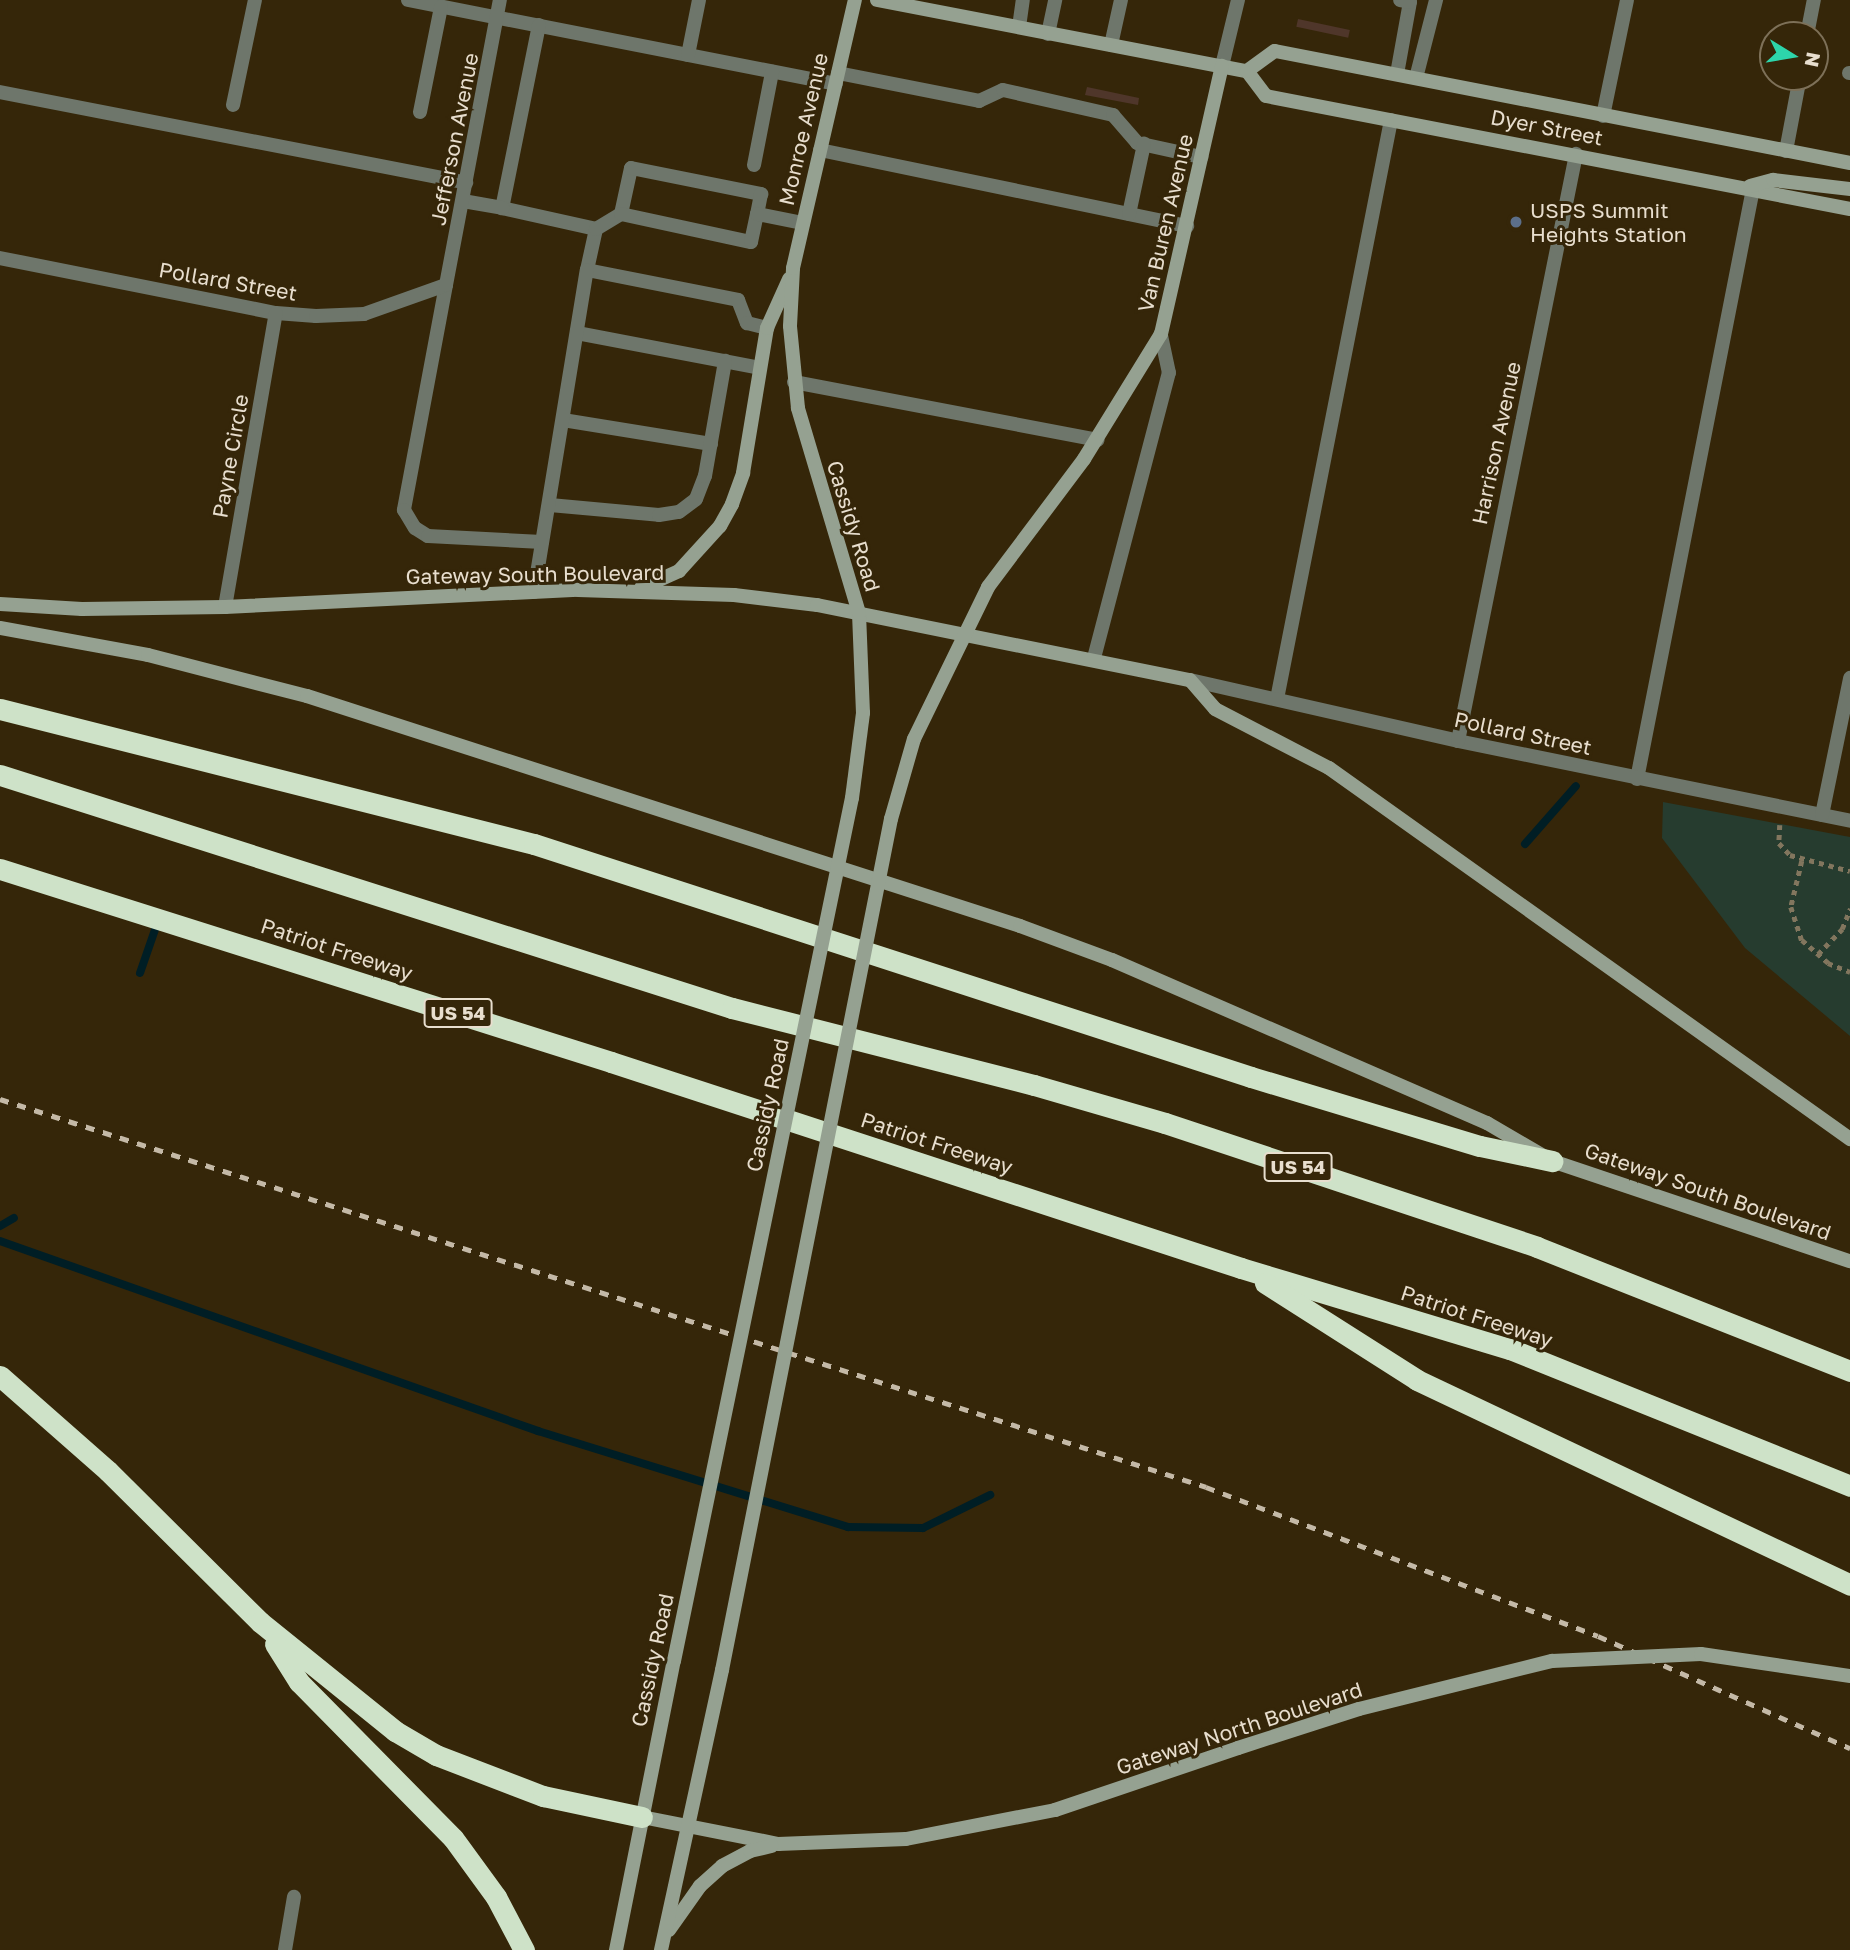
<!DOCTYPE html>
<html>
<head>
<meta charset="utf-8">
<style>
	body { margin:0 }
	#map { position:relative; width:1850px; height:1950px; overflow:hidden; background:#352609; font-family:"Golos Text",sans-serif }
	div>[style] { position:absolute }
	.green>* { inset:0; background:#263c2f }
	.stream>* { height:8px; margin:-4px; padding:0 4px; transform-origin:4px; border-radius:4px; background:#001e25 }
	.building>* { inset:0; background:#4f362a; transform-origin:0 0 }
	.path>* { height:4.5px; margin-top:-2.25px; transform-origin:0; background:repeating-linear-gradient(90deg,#82765e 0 5px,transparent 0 10px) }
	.service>* { height:14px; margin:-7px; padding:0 7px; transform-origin:7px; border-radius:7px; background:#6e766b }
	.minor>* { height:14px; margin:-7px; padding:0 7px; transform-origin:7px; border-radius:7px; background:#6e766b }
	.tertiary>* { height:14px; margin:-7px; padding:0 7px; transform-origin:7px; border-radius:7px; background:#6e766b }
	.secondary>* { height:14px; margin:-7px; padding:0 7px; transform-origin:7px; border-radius:7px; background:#95a191 }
	.motorway>* { height:21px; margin:-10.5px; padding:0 10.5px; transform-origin:10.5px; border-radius:10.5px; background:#cee2c8 }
	.rail>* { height:5px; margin-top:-2.5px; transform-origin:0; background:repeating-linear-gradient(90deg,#c4b9a7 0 9px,transparent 0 18px) }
	.secondary-bridge>* { height:14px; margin:-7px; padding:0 7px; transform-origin:7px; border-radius:7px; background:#95a191 }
	.dots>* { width:19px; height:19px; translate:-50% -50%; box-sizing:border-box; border:4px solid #352609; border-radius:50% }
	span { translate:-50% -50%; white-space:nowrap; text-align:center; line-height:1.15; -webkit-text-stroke:6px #352609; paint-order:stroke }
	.shield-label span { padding:2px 5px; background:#352609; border:2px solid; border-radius:5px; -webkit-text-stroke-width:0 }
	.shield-label { font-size:19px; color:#e8dece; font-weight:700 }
	.street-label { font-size:21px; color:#e8dece }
	.poi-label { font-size:21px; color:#e8dece }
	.left { translate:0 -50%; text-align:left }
	.north { position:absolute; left:1759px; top:21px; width:70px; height:70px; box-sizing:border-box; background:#352609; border:2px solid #7d7058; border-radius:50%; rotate:101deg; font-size:19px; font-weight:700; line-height:28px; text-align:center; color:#e8dece }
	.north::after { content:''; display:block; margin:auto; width:24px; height:32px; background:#2dd5ab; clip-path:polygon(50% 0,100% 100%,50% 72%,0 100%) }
</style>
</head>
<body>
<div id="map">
	<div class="green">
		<div style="clip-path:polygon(1663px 802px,1850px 837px,1850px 1036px,1745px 948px,1662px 838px)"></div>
	</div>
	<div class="stream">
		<div style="left:1525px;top:844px;width:77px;rotate:-48.7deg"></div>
		<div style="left:140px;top:973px;width:55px;rotate:-70.9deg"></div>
		<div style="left:0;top:1226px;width:16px;rotate:-30deg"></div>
		<div style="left:0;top:1241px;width:571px;rotate:19.45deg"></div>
		<div style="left:538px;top:1431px;width:325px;rotate:17.2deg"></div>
		<div style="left:848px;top:1527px;width:75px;rotate:0.8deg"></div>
		<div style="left:923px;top:1528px;width:75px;rotate:-26.2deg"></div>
	</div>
	<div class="building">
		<div style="left:1298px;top:19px;width:53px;height:8px;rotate:12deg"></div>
		<div style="clip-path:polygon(1087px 87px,1139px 98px,1138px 105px,1085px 95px)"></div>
	</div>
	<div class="path">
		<div style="left:1780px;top:825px;width:18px;rotate:93deg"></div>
		<div style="left:1779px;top:843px;width:16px;rotate:47deg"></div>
		<div style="left:1790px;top:855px;width:62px;rotate:14.9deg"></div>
		<div style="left:1802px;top:861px;width:47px;rotate:103.4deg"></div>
		<div style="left:1791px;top:907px;width:35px;rotate:72deg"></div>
		<div style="left:1802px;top:940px;width:35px;rotate:41deg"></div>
		<div style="left:1828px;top:963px;width:24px;rotate:22deg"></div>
		<div style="left:1818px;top:954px;width:35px;rotate:-46deg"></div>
		<div style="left:1842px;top:929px;width:22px;rotate:-68deg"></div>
	</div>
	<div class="service">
		<div style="left:408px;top:0;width:436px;rotate:11.1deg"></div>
		<div style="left:539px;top:25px;width:187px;rotate:101.4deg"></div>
		<div style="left:502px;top:208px;width:96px;rotate:12.6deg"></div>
		<div style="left:596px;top:229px;width:42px;rotate:102.4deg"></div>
		<div style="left:587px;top:270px;width:154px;rotate:11.2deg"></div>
		<div style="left:738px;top:300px;width:25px;rotate:69deg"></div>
		<div style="left:747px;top:323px;width:21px;rotate:14deg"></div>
		<div style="left:1019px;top:27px;width:27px;rotate:-82deg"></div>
		<div style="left:1048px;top:34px;width:35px;rotate:-78deg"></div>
		<div style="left:1807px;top:35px;width:36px;rotate:-79deg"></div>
		<div style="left:1111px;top:45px;width:46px;rotate:-77.5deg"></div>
		<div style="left:688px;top:55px;width:56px;rotate:-78.7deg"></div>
		<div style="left:838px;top:73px;width:144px;rotate:11.2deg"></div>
		<div style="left:979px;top:101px;width:26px;rotate:-25deg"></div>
		<div style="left:1003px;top:90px;width:113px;rotate:12.8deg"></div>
		<div style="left:1113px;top:115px;width:37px;rotate:49deg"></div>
		<div style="left:1137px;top:143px;width:66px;rotate:12.3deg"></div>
		<div style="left:1849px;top:73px;width:1px"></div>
		<div style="left:1397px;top:74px;width:73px;rotate:-79.8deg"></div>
		<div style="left:1410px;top:2px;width:10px;rotate:-169deg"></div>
		<div style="left:1416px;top:78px;width:81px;rotate:-75.6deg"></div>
		<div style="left:0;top:92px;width:475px;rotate:11deg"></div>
		<div style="left:233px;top:105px;width:107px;rotate:-78.2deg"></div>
		<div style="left:420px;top:112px;width:107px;rotate:-78.7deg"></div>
		<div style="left:820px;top:150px;width:375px;rotate:11.7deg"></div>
		<div style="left:1786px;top:151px;width:75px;rotate:-79.3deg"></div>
		<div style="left:754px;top:165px;width:95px;rotate:-79deg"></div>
		<div style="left:463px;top:201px;width:40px;rotate:10deg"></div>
		<div style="left:621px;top:214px;width:47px;rotate:-77.7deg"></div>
		<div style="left:631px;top:168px;width:133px;rotate:11.3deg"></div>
		<div style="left:761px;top:194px;width:20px;rotate:101deg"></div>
		<div style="left:1129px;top:214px;width:72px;rotate:-77.9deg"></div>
		<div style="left:596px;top:229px;width:29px;rotate:-31deg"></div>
		<div style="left:621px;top:214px;width:133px;rotate:12.2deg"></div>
		<div style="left:751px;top:242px;width:29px;rotate:-78deg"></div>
		<div style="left:757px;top:214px;width:47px;rotate:11.1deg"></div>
		<div style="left:446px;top:285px;width:229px;rotate:100.6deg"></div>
		<div style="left:404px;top:510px;width:21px;rotate:59deg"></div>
		<div style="left:415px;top:528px;width:15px;rotate:32deg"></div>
		<div style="left:428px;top:536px;width:114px;rotate:3deg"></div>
		<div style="left:577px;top:333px;width:186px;rotate:10.8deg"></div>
		<div style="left:794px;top:382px;width:309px;rotate:10.8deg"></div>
		<div style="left:563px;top:420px;width:150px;rotate:9.2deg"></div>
		<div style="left:550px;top:505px;width:109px;rotate:5.2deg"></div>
		<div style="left:659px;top:515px;width:20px;rotate:-9deg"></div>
		<div style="left:679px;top:512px;width:21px;rotate:-37deg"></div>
		<div style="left:696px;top:499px;width:25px;rotate:-69deg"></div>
		<div style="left:705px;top:476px;width:117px;rotate:-80.1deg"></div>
		<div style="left:534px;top:592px;width:326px;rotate:-80.7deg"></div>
		<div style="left:1277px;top:699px;width:590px;rotate:-78.86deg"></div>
		<div style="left:1637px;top:779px;width:601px;rotate:-78.88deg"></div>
	</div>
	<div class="minor">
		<div style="left:1603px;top:116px;width:118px;rotate:-78.3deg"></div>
		<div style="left:0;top:258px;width:281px;rotate:11.3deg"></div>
		<div style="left:276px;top:313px;width:40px;rotate:4.3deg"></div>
		<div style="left:316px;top:316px;width:48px;rotate:-2.4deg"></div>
		<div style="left:364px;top:314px;width:87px;rotate:-19.5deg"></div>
		<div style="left:446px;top:285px;width:290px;rotate:-79.3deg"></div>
		<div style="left:225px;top:607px;width:298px;rotate:-80.2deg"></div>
		<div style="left:1094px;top:658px;width:295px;rotate:-75.3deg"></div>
		<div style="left:1169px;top:373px;width:40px;rotate:-102deg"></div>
		<div style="left:1190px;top:680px;width:275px;rotate:12.8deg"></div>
		<div style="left:1458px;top:741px;width:400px;rotate:11.5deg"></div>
		<div style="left:1458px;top:741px;width:599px;rotate:-78.63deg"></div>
		<div style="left:1822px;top:815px;width:140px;rotate:-78.4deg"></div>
		<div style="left:285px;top:1950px;width:54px;rotate:-80.4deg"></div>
	</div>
	<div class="tertiary">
		<div style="left:1222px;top:66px;width:68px;rotate:-76.4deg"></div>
	</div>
	<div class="secondary">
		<div style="left:877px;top:0;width:377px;rotate:10.9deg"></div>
		<div style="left:1247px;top:71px;width:31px;rotate:53deg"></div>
		<div style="left:1266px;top:96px;width:595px;rotate:10.95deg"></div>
		<div style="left:1247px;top:71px;width:34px;rotate:-36deg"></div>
		<div style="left:1275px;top:51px;width:586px;rotate:11.02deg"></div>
		<div style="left:1750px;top:186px;width:24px;rotate:-15deg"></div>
		<div style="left:1773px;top:180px;width:78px;rotate:6.7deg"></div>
		<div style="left:641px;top:588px;width:42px;rotate:-24.1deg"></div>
		<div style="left:679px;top:571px;width:61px;rotate:-47.7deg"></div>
		<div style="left:720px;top:526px;width:25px;rotate:-61deg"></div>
		<div style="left:732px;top:504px;width:33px;rotate:-70deg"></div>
		<div style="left:743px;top:473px;width:147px;rotate:-80.6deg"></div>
		<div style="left:767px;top:328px;width:54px;rotate:-65.8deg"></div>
		<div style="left:0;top:604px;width:82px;rotate:3.5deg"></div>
		<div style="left:82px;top:609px;width:143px;rotate:-0.8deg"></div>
		<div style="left:225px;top:607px;width:353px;rotate:-2.8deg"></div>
		<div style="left:578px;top:590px;width:156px;rotate:1.8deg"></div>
		<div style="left:734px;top:595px;width:84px;rotate:6.9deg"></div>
		<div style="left:817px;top:605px;width:380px;rotate:11.4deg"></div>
		<div style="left:1190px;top:680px;width:38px;rotate:49deg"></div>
		<div style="left:1215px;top:709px;width:128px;rotate:27.4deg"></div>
		<div style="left:1329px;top:768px;width:640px;rotate:35.45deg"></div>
		<div style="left:0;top:628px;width:150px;rotate:10.3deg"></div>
		<div style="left:148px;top:655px;width:164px;rotate:14.5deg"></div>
		<div style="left:307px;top:696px;width:749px;rotate:17.88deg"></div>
		<div style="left:1020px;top:926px;width:98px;rotate:20.3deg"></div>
		<div style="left:1112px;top:960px;width:409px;rotate:23.5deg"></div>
		<div style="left:1487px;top:1123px;width:75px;rotate:30.3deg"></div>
		<div style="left:1552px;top:1161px;width:314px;rotate:18.6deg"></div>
		<div style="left:852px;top:798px;width:86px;rotate:-82.6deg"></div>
		<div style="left:863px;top:713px;width:100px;rotate:-92.3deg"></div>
		<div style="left:859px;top:613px;width:214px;rotate:-106.6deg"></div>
		<div style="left:798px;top:408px;width:82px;rotate:-95.6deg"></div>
		<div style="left:790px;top:326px;width:58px;rotate:-87deg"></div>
		<div style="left:793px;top:268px;width:275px;rotate:-77deg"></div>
		<div style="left:891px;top:819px;width:83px;rotate:-74deg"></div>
		<div style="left:914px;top:739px;width:169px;rotate:-64deg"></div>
		<div style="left:988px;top:587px;width:160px;rotate:-53.1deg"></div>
		<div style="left:1084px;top:459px;width:147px;rotate:-58.4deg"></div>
		<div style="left:1161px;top:334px;width:275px;rotate:-77.2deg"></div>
		<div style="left:642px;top:1817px;width:139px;rotate:11.2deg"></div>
		<div style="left:778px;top:1844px;width:128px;rotate:-2.2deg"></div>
		<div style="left:906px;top:1839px;width:152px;rotate:-11deg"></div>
		<div style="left:1055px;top:1810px;width:193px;rotate:-18.7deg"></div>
		<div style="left:669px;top:1930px;width:54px;rotate:-54.8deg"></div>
		<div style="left:700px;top:1886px;width:30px;rotate:-42deg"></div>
		<div style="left:722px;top:1866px;width:32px;rotate:-28deg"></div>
		<div style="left:750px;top:1851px;width:22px;rotate:-13deg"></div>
		<div style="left:616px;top:1950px;width:295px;rotate:-78.7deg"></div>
		<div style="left:661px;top:1950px;width:287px;rotate:-77.7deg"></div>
	</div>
	<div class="motorway">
		<div style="left:0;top:709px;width:551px;rotate:14.19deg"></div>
		<div style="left:534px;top:844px;width:754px;rotate:18deg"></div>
		<div style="left:1251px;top:1077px;width:239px;rotate:16.8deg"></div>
		<div style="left:1480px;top:1146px;width:74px;rotate:11.8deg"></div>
		<div style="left:0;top:775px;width:768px;rotate:17.66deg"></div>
		<div style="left:732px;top:1008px;width:312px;rotate:14.3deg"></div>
		<div style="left:1034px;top:1085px;width:136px;rotate:16.2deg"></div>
		<div style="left:1165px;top:1123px;width:392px;rotate:18.4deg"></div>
		<div style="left:1537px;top:1247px;width:337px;rotate:21.6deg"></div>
		<div style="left:0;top:869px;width:641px;rotate:17.53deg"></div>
		<div style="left:611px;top:1062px;width:663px;rotate:18.11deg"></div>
		<div style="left:1241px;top:1268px;width:281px;rotate:16.8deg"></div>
		<div style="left:1510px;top:1349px;width:367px;rotate:21.9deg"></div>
		<div style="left:1265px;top:1283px;width:180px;rotate:32.5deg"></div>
		<div style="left:1417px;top:1380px;width:479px;rotate:25.3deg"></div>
		<div style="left:0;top:1376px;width:144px;rotate:41.3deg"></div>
		<div style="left:108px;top:1471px;width:214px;rotate:44.8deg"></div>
		<div style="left:260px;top:1622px;width:174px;rotate:38.9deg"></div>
		<div style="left:395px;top:1731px;width:48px;rotate:30.3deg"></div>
		<div style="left:436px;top:1755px;width:115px;rotate:21deg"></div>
		<div style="left:543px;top:1796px;width:101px;rotate:12deg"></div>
		<div style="left:275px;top:1644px;width:45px;rotate:57.7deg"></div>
		<div style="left:299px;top:1682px;width:219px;rotate:45.4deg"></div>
		<div style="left:453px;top:1838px;width:73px;rotate:53.9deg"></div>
		<div style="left:496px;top:1897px;width:60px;rotate:62.2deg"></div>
	</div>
	<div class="rail">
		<div style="left:0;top:1099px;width:1267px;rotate:17.83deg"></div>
		<div style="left:1206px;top:1487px;width:419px;rotate:20.8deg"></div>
		<div style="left:1598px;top:1636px;width:276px;rotate:24deg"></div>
	</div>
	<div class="secondary-bridge">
		<div style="left:674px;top:1661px;width:881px;rotate:-78.35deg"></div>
		<div style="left:722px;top:1670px;width:868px;rotate:-78.77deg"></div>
		<div style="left:1238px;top:1748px;width:127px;rotate:-17.9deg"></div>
		<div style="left:1359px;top:1709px;width:199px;rotate:-14deg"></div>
		<div style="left:1552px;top:1661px;width:149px;rotate:-2.7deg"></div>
		<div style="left:1701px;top:1654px;width:151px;rotate:8.4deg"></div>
	</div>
	<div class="dots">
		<div style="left:1516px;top:222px;background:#5c6f8a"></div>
	</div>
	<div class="shield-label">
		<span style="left:458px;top:1013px">US 54</span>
		<span style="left:1298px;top:1167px">US 54</span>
	</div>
	<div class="street-label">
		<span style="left:1547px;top:127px;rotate:11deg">Dyer Street</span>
		<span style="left:803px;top:129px;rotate:-77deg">Monroe Avenue</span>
		<span style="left:454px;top:139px;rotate:-79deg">Jefferson Avenue</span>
		<span style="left:1165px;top:223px;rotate:-77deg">Van Buren Avenue</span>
		<span style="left:228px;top:281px;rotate:10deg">Pollard Street</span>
		<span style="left:1496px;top:443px;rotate:-78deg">Harrison Avenue</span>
		<span style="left:230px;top:456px;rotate:-80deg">Payne Circle</span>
		<span style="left:854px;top:526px;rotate:73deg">Cassidy Road</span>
		<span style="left:535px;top:574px;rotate:-1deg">Gateway South Boulevard</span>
		<span style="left:1523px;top:733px;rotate:12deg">Pollard Street</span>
		<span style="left:337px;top:949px;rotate:18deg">Patriot Freeway</span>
		<span style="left:767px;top:1105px;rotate:-78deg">Cassidy Road</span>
		<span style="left:937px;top:1143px;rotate:18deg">Patriot Freeway</span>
		<span style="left:1708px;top:1191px;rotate:19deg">Gateway South Boulevard</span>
		<span style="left:1477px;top:1316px;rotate:18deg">Patriot Freeway</span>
		<span style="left:652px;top:1660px;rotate:-78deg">Cassidy Road</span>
		<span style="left:1239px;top:1728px;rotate:-18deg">Gateway North Boulevard</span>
	</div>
	<div class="poi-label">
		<span class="left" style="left:1530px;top:222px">USPS Summit<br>Heights Station</span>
	</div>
	<div class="north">N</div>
</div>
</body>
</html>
